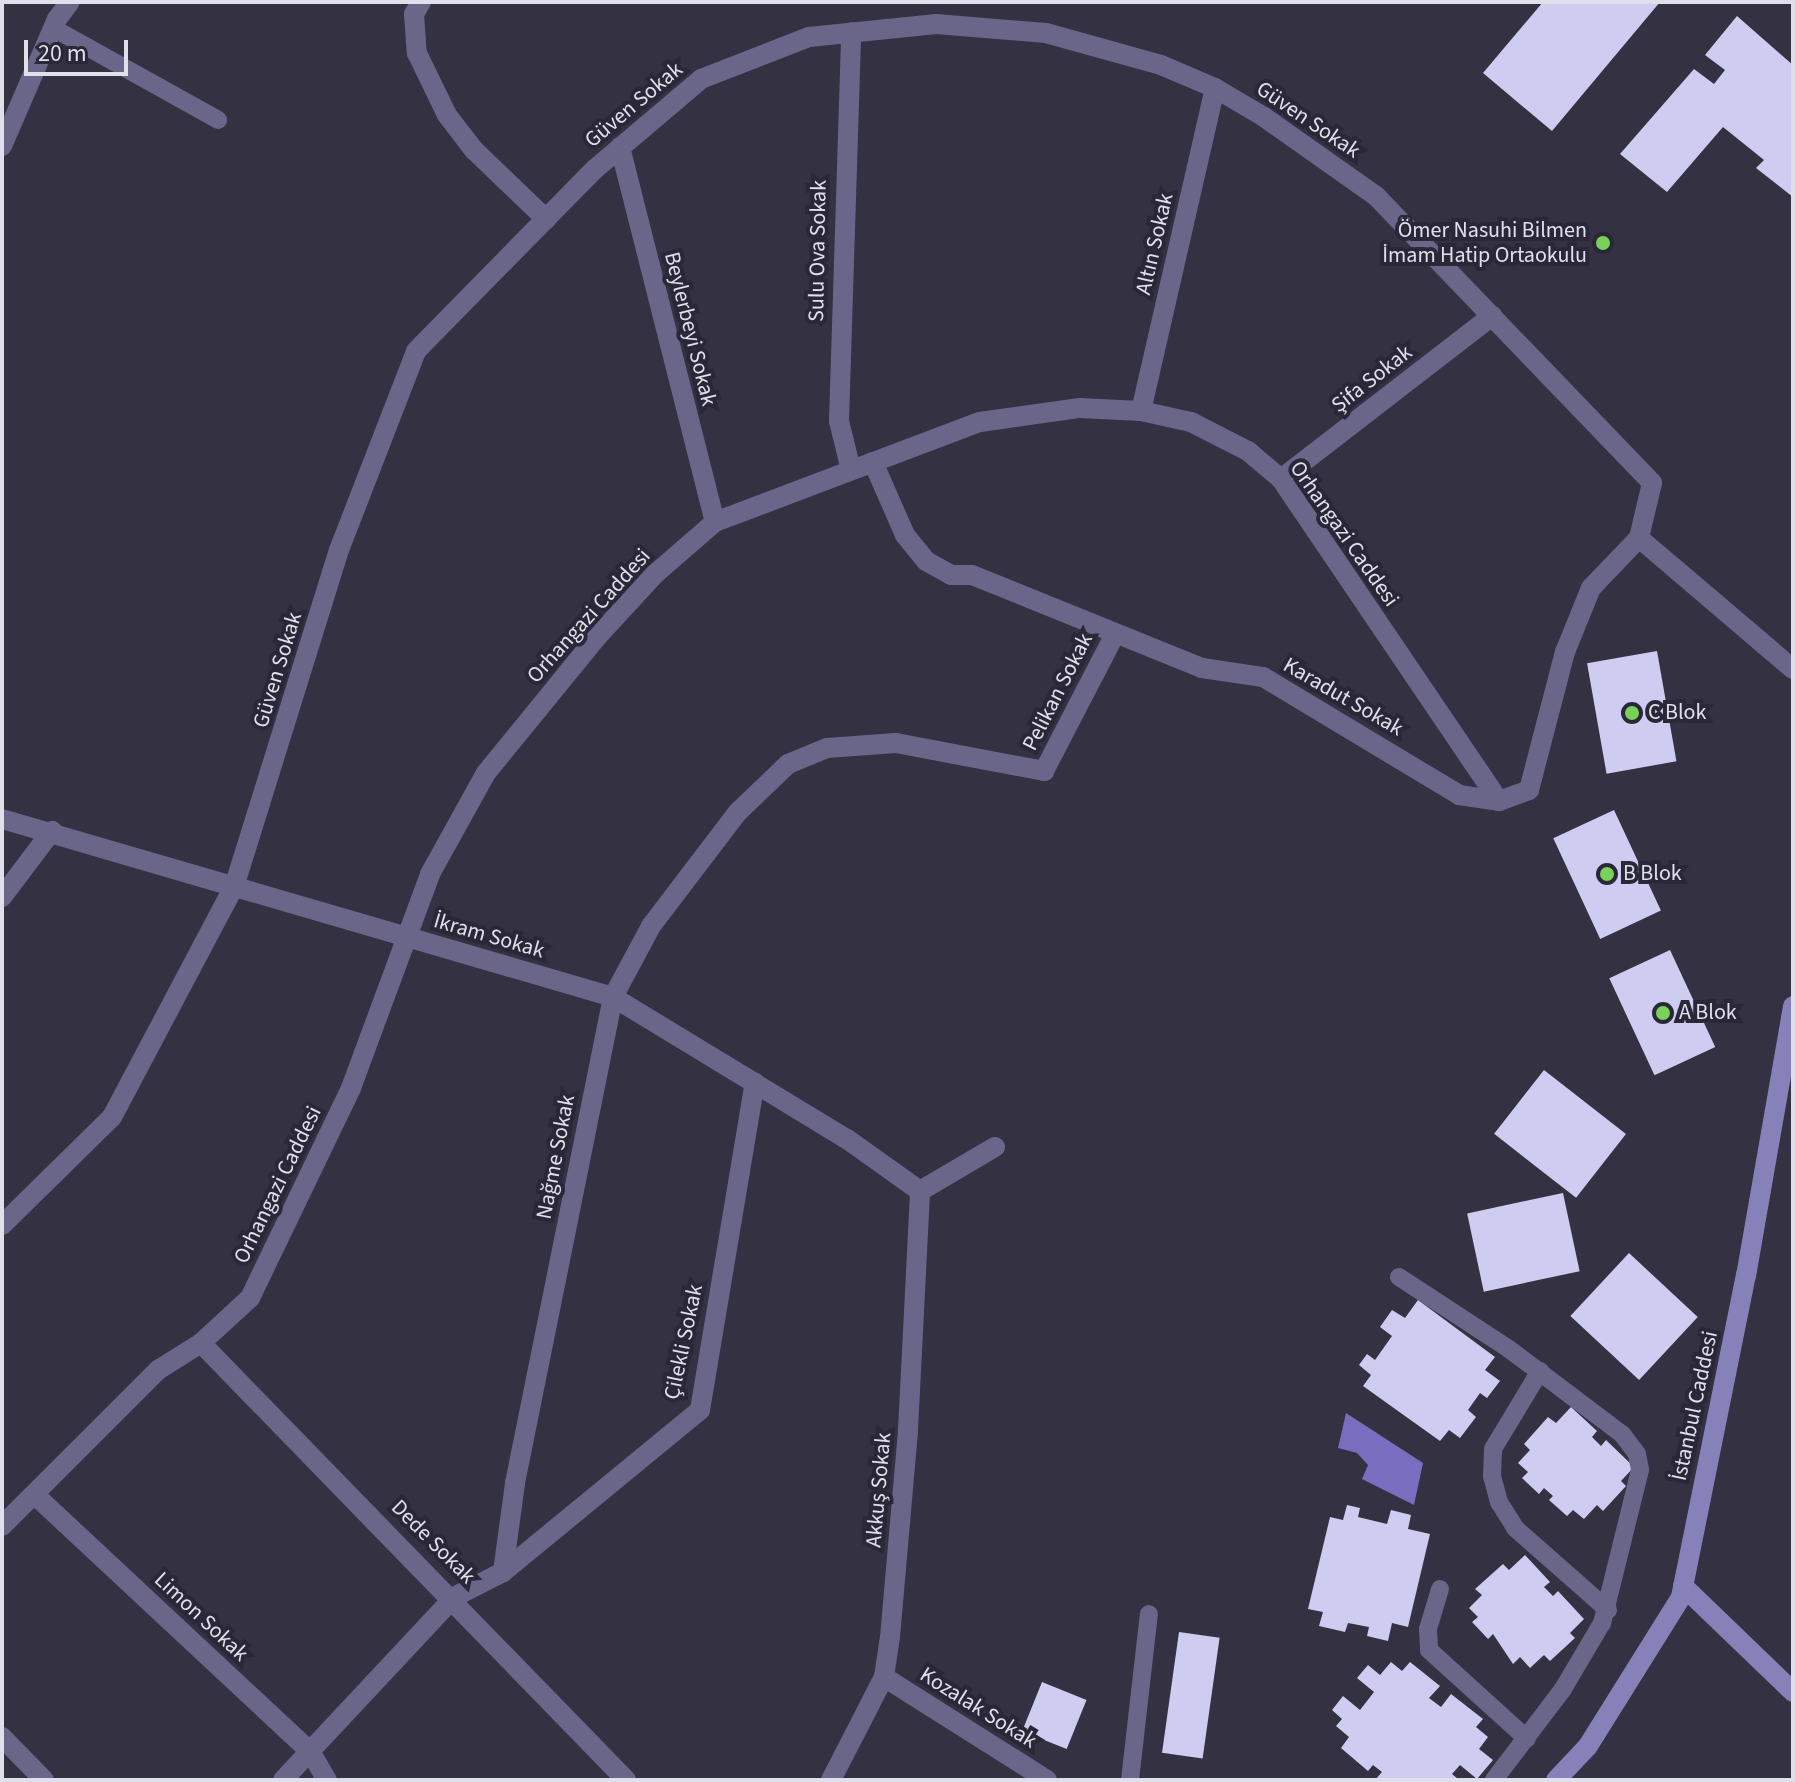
<!DOCTYPE html>
<html>
<head>
<meta charset="utf-8">
<style>
	body { margin:0 }
	#map { position:relative; width:1795px; height:1782px; overflow:hidden; background:#333142; font-family:"Source Sans 3",sans-serif }
	div>[style] { position:absolute }
	.water>* { inset:0; background:#796dc0 }
	.building>* { inset:0; background:#cfccf1; transform-origin:0 0 }
	.lane>* { height:18px; margin:-9px; padding:0 9px; transform-origin:9px; border-radius:9px; background:#69668a }
	.street>* { height:20px; margin:-10px; padding:0 10px; transform-origin:10px; border-radius:10px; background:#69668a }
	.secondary>* { height:20px; margin:-10px; padding:0 10px; transform-origin:10px; border-radius:10px; background:#8781ba }
	.dots>* { width:22px; height:22px; translate:-50% -50%; box-sizing:border-box; border:4px solid #292738; border-radius:50% }
	span { translate:-50% -50%; white-space:nowrap; text-align:center; line-height:1.15; -webkit-text-stroke:8px #292738; paint-order:stroke }
	.street-label { font-size:22px; color:#e0e0eb }
	.poi-label { font-size:22px; color:#e0e0eb }
	.right { translate:-100% -50%; text-align:right }
	.left { translate:0 -50%; text-align:left }
	.frame { position:absolute; inset:0; border:4px solid #e0e0eb; pointer-events:none }
	.scale { position:absolute; left:24px; top:40px; width:104px; height:36px; box-sizing:border-box; border:4px solid #e0e0eb; border-top:0; padding-left:10px; font-size:24px; line-height:28px; white-space:nowrap; color:#e0e0eb; -webkit-text-stroke:6px #292738; paint-order:stroke }
</style>
</head>
<body>
<div id="map">
	<div class="water">
		<div style="clip-path:polygon(1346px 1413px,1423px 1463px,1414px 1505px,1362px 1479px,1368px 1465px,1357px 1453px,1338px 1448px)"></div>
	</div>
	<div class="building">
		<div style="clip-path:polygon(1543px 2px,1660px 2px,1552px 131px,1483px 73px)"></div>
		<div style="clip-path:polygon(1737px 16px,1793px 65px,1793px 197px,1756px 168px,1764px 160px,1723px 127px,1667px 192px,1620px 154px,1694px 69px,1714px 84px,1725px 70px,1705px 55px)"></div>
		<div style="left:1657px;top:651px;width:112px;height:71px;rotate:80deg"></div>
		<div style="left:1614px;top:810px;width:111px;height:67px;rotate:65deg"></div>
		<div style="left:1670px;top:950px;width:107px;height:67px;rotate:65deg"></div>
		<div style="left:1544px;top:1070px;width:104px;height:81px;rotate:38deg"></div>
		<div style="left:1563px;top:1193px;width:80px;height:98px;rotate:78deg"></div>
		<div style="left:1629px;top:1253px;width:94px;height:86px;rotate:43deg"></div>
		<div style="clip-path:polygon(1418px 1300px,1495px 1357px,1485px 1370px,1500px 1381px,1487px 1398px,1480px 1393px,1468px 1410px,1476px 1417px,1460px 1438px,1449px 1430px,1440px 1441px,1363px 1386px,1371px 1375px,1359px 1365px,1367px 1354px,1375px 1360px,1392px 1336px,1380px 1327px,1392px 1310px,1405px 1318px)"></div>
		<div style="clip-path:polygon(1571px 1407px,1597px 1431px,1592px 1437px,1601px 1446px,1606px 1440px,1634px 1467px,1621px 1481px,1626px 1486px,1603px 1511px,1597px 1505px,1584px 1519px,1573px 1510px,1567px 1516px,1549px 1500px,1553px 1496px,1544px 1488px,1539px 1494px,1522px 1478px,1528px 1472px,1518px 1463px,1530px 1450px,1524px 1444px,1548px 1417px,1556px 1423px)"></div>
		<div style="clip-path:polygon(1347px 1505px,1360px 1508px,1358px 1517px,1387px 1524px,1391px 1510px,1411px 1515px,1408px 1529px,1430px 1534px,1408px 1627px,1392px 1623px,1388px 1641px,1367px 1636px,1369px 1627px,1348px 1623px,1345px 1632px,1319px 1626px,1323px 1612px,1308px 1609px,1330px 1517px,1343px 1520px)"></div>
		<div style="clip-path:polygon(1525px 1555px,1550px 1582px,1544px 1587px,1553px 1596px,1558px 1591px,1584px 1619px,1570px 1633px,1575px 1638px,1550px 1661px,1544px 1655px,1530px 1668px,1520px 1657px,1513px 1664px,1493px 1634px,1488px 1639px,1472px 1622px,1478px 1617px,1469px 1608px,1482px 1595px,1475px 1589px,1503px 1564px,1509px 1570px)"></div>
		<div style="left:1179px;top:1632px;width:41px;height:122px;rotate:8deg"></div>
		<div style="clip-path:polygon(1391px 1662px,1402px 1671px,1410px 1662px,1440px 1686px,1429px 1698px,1441px 1707px,1451px 1694px,1483px 1719px,1476px 1727px,1488px 1737px,1479px 1749px,1493px 1760px,1477px 1779px,1460px 1765px,1452px 1774px,1459px 1780px,1375px 1780px,1382px 1772px,1373px 1765px,1368px 1771px,1341px 1748px,1349px 1737px,1336px 1726px,1342px 1719px,1332px 1710px,1343px 1696px,1360px 1710px,1374px 1692px,1357px 1678px,1368px 1665px,1380px 1675px)"></div>
		<div style="left:1042px;top:1682px;width:48px;height:53px;rotate:22deg"></div>
	</div>
	<div class="lane">
		<div style="left:53px;top:28px;width:189px;rotate:29.1deg"></div>
		<div style="left:1399px;top:1277px;width:131px;rotate:33.2deg"></div>
		<div style="left:1509px;top:1349px;width:141px;rotate:37deg"></div>
		<div style="left:1622px;top:1434px;width:25px;rotate:53deg"></div>
		<div style="left:1637px;top:1454px;width:16px;rotate:79deg"></div>
		<div style="left:1640px;top:1470px;width:158px;rotate:103.9deg"></div>
		<div style="left:1602px;top:1623px;width:77px;rotate:120.6deg"></div>
		<div style="left:1563px;top:1689px;width:114px;rotate:127.2deg"></div>
		<div style="left:1540px;top:1371px;width:91px;rotate:121.1deg"></div>
		<div style="left:1493px;top:1449px;width:27px;rotate:92deg"></div>
		<div style="left:1492px;top:1476px;width:27px;rotate:75deg"></div>
		<div style="left:1499px;top:1502px;width:31px;rotate:58deg"></div>
		<div style="left:1515px;top:1528px;width:124px;rotate:41.4deg"></div>
		<div style="left:1440px;top:1589px;width:42px;rotate:106.7deg"></div>
		<div style="left:1428px;top:1629px;width:21px;rotate:87deg"></div>
		<div style="left:1429px;top:1650px;width:132px;rotate:42.2deg"></div>
		<div style="left:1130px;top:1780px;width:167px;rotate:-83.5deg"></div>
	</div>
	<div class="street">
		<div style="left:421px;top:2px;width:14px;rotate:120deg"></div>
		<div style="left:414px;top:14px;width:39px;rotate:86deg"></div>
		<div style="left:417px;top:53px;width:69px;rotate:64.2deg"></div>
		<div style="left:447px;top:115px;width:44px;rotate:52.4deg"></div>
		<div style="left:474px;top:150px;width:100px;rotate:43.8deg"></div>
		<div style="left:2px;top:146px;width:138px;rotate:-66.6deg"></div>
		<div style="left:57px;top:19px;width:21px;rotate:-53deg"></div>
		<div style="left:620px;top:147px;width:387px;rotate:75.8deg"></div>
		<div style="left:1141px;top:411px;width:331px;rotate:-77.1deg"></div>
		<div style="left:873px;top:462px;width:80px;rotate:66.3deg"></div>
		<div style="left:905px;top:535px;width:33px;rotate:51deg"></div>
		<div style="left:926px;top:561px;width:29px;rotate:29deg"></div>
		<div style="left:951px;top:575px;width:21px"></div>
		<div style="left:972px;top:575px;width:248px;rotate:22deg"></div>
		<div style="left:1202px;top:668px;width:62px;rotate:8.4deg"></div>
		<div style="left:1263px;top:677px;width:229px;rotate:31deg"></div>
		<div style="left:1459px;top:795px;width:40px;rotate:8.5deg"></div>
		<div style="left:1499px;top:801px;width:32px;rotate:-20deg"></div>
		<div style="left:1529px;top:790px;width:143px;rotate:-75.4deg"></div>
		<div style="left:1565px;top:652px;width:69px;rotate:-67.9deg"></div>
		<div style="left:1591px;top:588px;width:69px;rotate:-46.2deg"></div>
		<div style="left:851px;top:470px;width:50px;rotate:-103.8deg"></div>
		<div style="left:839px;top:421px;width:389px;rotate:-88.2deg"></div>
		<div style="left:1281px;top:479px;width:267px;rotate:-37.7deg"></div>
		<div style="left:2px;top:819px;width:636px;rotate:16.24deg"></div>
		<div style="left:613px;top:997px;width:274px;rotate:31.3deg"></div>
		<div style="left:847px;top:1139px;width:90px;rotate:35.5deg"></div>
		<div style="left:2px;top:897px;width:83px;rotate:-52.9deg"></div>
		<div style="left:920px;top:1191px;width:87px;rotate:-30.4deg"></div>
		<div style="left:2px;top:1225px;width:154px;rotate:-44.5deg"></div>
		<div style="left:112px;top:1117px;width:260px;rotate:-62.1deg"></div>
		<div style="left:234px;top:887px;width:353px;rotate:-72.7deg"></div>
		<div style="left:339px;top:550px;width:213px;rotate:-68.8deg"></div>
		<div style="left:416px;top:351px;width:255px;rotate:-45.5deg"></div>
		<div style="left:595px;top:169px;width:139px;rotate:-40.3deg"></div>
		<div style="left:701px;top:79px;width:116px;rotate:-21.3deg"></div>
		<div style="left:809px;top:37px;width:128px;rotate:-5.8deg"></div>
		<div style="left:936px;top:24px;width:110px;rotate:4.7deg"></div>
		<div style="left:1046px;top:33px;width:119px;rotate:15.5deg"></div>
		<div style="left:1161px;top:65px;width:59px;rotate:23.1deg"></div>
		<div style="left:1215px;top:88px;width:57px;rotate:30.6deg"></div>
		<div style="left:1264px;top:117px;width:137px;rotate:35.2deg"></div>
		<div style="left:1376px;top:196px;width:398px;rotate:46.1deg"></div>
		<div style="left:1652px;top:483px;width:57px;rotate:103.3deg"></div>
		<div style="left:1639px;top:538px;width:202px;rotate:40.4deg"></div>
		<div style="left:201px;top:1343px;width:610px;rotate:45.8deg"></div>
		<div style="left:35px;top:1495px;width:376px;rotate:43deg"></div>
		<div style="left:310px;top:1751px;width:34px;rotate:60deg"></div>
		<div style="left:2px;top:1526px;width:221px;rotate:-45deg"></div>
		<div style="left:158px;top:1370px;width:51px;rotate:-32.1deg"></div>
		<div style="left:201px;top:1343px;width:67px;rotate:-42.6deg"></div>
		<div style="left:250px;top:1298px;width:233px;rotate:-64.3deg"></div>
		<div style="left:351px;top:1088px;width:228px;rotate:-69.7deg"></div>
		<div style="left:430px;top:874px;width:115px;rotate:-61deg"></div>
		<div style="left:486px;top:773px;width:176px;rotate:-50.8deg"></div>
		<div style="left:597px;top:637px;width:86px;rotate:-47.4deg"></div>
		<div style="left:655px;top:574px;width:79px;rotate:-40.9deg"></div>
		<div style="left:715px;top:522px;width:283px;rotate:-20.7deg"></div>
		<div style="left:980px;top:422px;width:101px;rotate:-8deg"></div>
		<div style="left:1080px;top:408px;width:61px;rotate:2.8deg"></div>
		<div style="left:1141px;top:411px;width:51px;rotate:12.4deg"></div>
		<div style="left:1191px;top:422px;width:64px;rotate:27deg"></div>
		<div style="left:1248px;top:451px;width:43px;rotate:40.3deg"></div>
		<div style="left:1281px;top:479px;width:389px;rotate:55.9deg"></div>
		<div style="left:503px;top:1572px;width:255px;rotate:-39.4deg"></div>
		<div style="left:700px;top:1410px;width:332px;rotate:-80.5deg"></div>
		<div style="left:884px;top:1677px;width:193px;rotate:32.3deg"></div>
		<div style="left:2px;top:1737px;width:60px;rotate:45.7deg"></div>
		<div style="left:283px;top:1780px;width:250px;rotate:-46.9deg"></div>
		<div style="left:454px;top:1597px;width:55px;rotate:-27deg"></div>
		<div style="left:503px;top:1572px;width:90px;rotate:-82.3deg"></div>
		<div style="left:515px;top:1483px;width:496px;rotate:-78.6deg"></div>
		<div style="left:613px;top:997px;width:81px;rotate:-61.8deg"></div>
		<div style="left:651px;top:926px;width:143px;rotate:-52.7deg"></div>
		<div style="left:738px;top:812px;width:69px;rotate:-43.8deg"></div>
		<div style="left:788px;top:764px;width:42px;rotate:-22.3deg"></div>
		<div style="left:827px;top:748px;width:69px;rotate:-4.1deg"></div>
		<div style="left:896px;top:743px;width:151px;rotate:10.7deg"></div>
		<div style="left:1044px;top:771px;width:154px;rotate:-62.6deg"></div>
		<div style="left:831px;top:1780px;width:116px;rotate:-62.8deg"></div>
		<div style="left:884px;top:1677px;width:40px;rotate:-81.5deg"></div>
		<div style="left:890px;top:1637px;width:208px;rotate:-85deg"></div>
		<div style="left:908px;top:1430px;width:239px;rotate:-87.1deg"></div>
	</div>
	<div class="secondary">
		<div style="left:1683px;top:1586px;width:153px;rotate:43.9deg"></div>
		<div style="left:1556px;top:1780px;width:47px;rotate:-46.7deg"></div>
		<div style="left:1588px;top:1746px;width:176px;rotate:-58deg"></div>
		<div style="left:1681px;top:1597px;width:328px;rotate:-78.6deg"></div>
		<div style="left:1746px;top:1276px;width:274px;rotate:-80.1deg"></div>
	</div>
	<div class="dots">
		<div style="left:1603px;top:243px;background:#78d259"></div>
		<div style="left:1632px;top:713px;background:#78d259"></div>
		<div style="left:1607px;top:874px;background:#78d259"></div>
		<div style="left:1663px;top:1013px;background:#78d259"></div>
	</div>
	<div class="street-label">
		<span style="left:634px;top:105px;rotate:-40deg">Güven Sokak</span>
		<span style="left:1308px;top:120px;rotate:34deg">Güven Sokak</span>
		<span style="left:1155px;top:244px;rotate:-77deg">Altın Sokak</span>
		<span style="left:818px;top:251px;rotate:-89deg">Sulu Ova Sokak</span>
		<span style="left:690px;top:329px;rotate:76deg">Beylerbeyi Sokak</span>
		<span style="left:1372px;top:379px;rotate:-38deg">Şifa Sokak</span>
		<span style="left:1344px;top:534px;rotate:55deg">Orhangazi Caddesi</span>
		<span style="left:589px;top:616px;rotate:-48deg">Orhangazi Caddesi</span>
		<span style="left:278px;top:670px;rotate:-73deg">Güven Sokak</span>
		<span style="left:1058px;top:692px;rotate:-63deg">Pelikan Sokak</span>
		<span style="left:1343px;top:697px;rotate:30deg">Karadut Sokak</span>
		<span style="left:489px;top:936px;rotate:16deg">İkram Sokak</span>
		<span style="left:556px;top:1157px;rotate:-79deg">Nağme Sokak</span>
		<span style="left:278px;top:1185px;rotate:-64deg">Orhangazi Caddesi</span>
		<span style="left:684px;top:1342px;rotate:-78deg">Çilekli Sokak</span>
		<span style="left:1695px;top:1406px;rotate:-78deg">İstanbul Caddesi</span>
		<span style="left:879px;top:1490px;rotate:-85deg">Akkuş Sokak</span>
		<span style="left:433px;top:1542px;rotate:45deg">Dede Sokak</span>
		<span style="left:201px;top:1617px;rotate:43deg">Limon Sokak</span>
		<span style="left:978px;top:1708px;rotate:32deg">Kozalak Sokak</span>
	</div>
	<div class="poi-label">
		<span class="right" style="left:1587px;top:243px">Ömer Nasuhi Bilmen<br>İmam Hatip Ortaokulu</span>
		<span class="left" style="left:1648px;top:713px">C Blok</span>
		<span class="left" style="left:1623px;top:874px">B Blok</span>
		<span class="left" style="left:1679px;top:1013px">A Blok</span>
	</div>
	<div class="frame"></div>
	<div class="scale">20 m</div>
</div>
</body>
</html>
